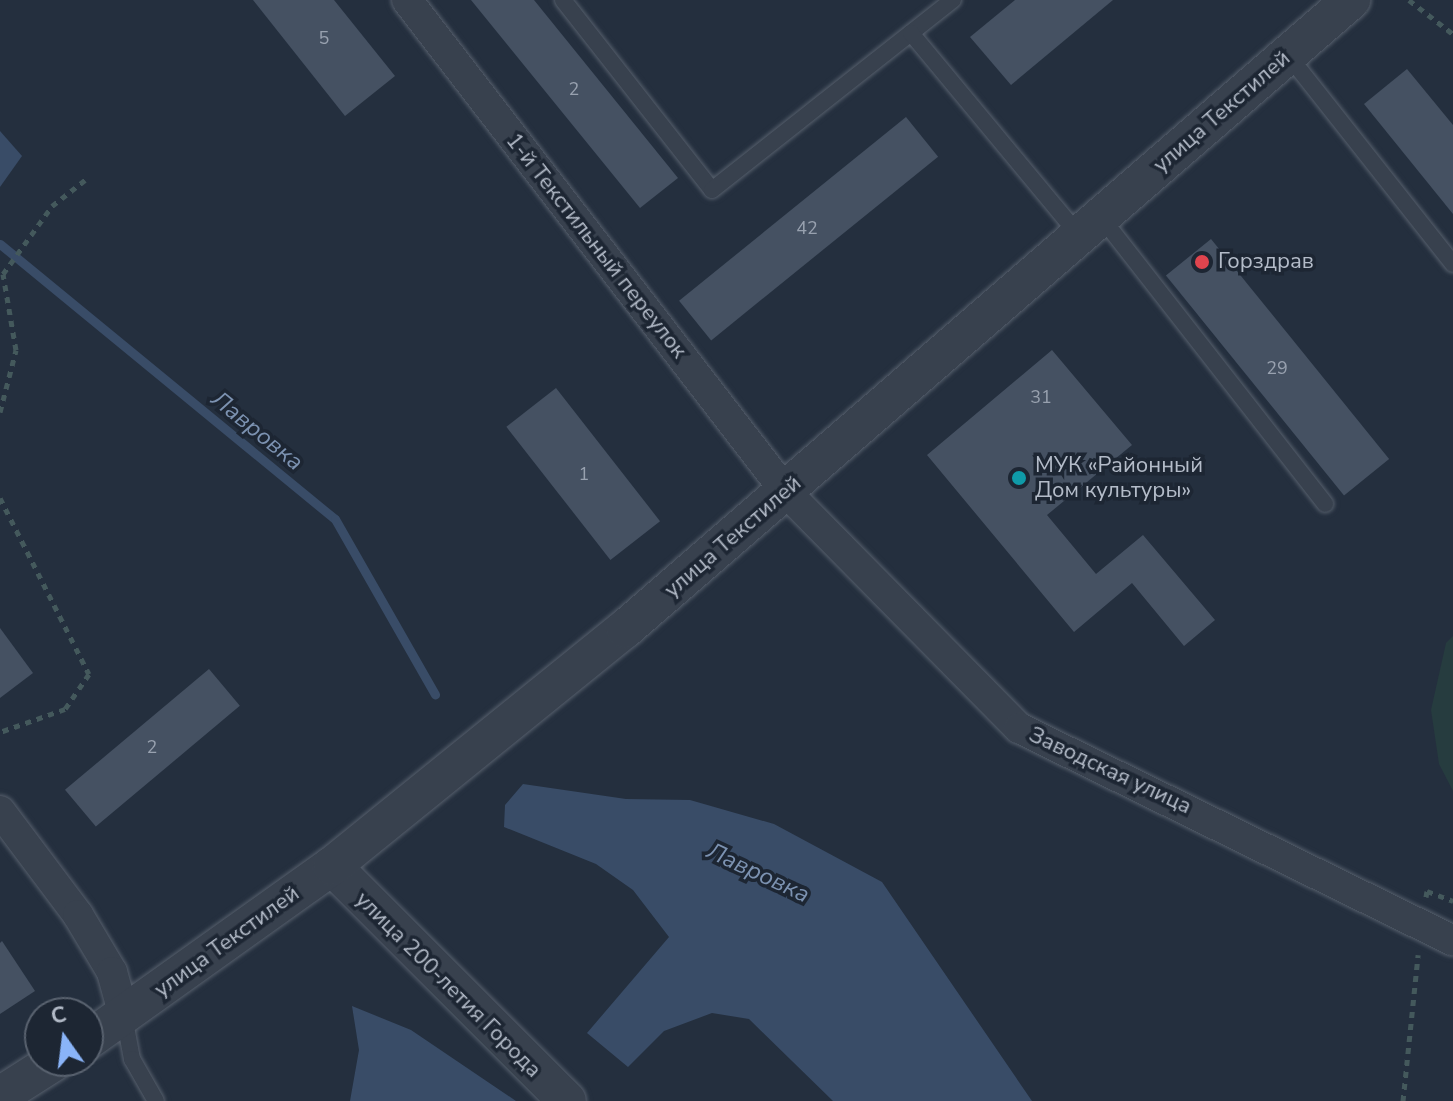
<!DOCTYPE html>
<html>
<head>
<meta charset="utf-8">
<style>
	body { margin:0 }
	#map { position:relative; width:1453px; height:1101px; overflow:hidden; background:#242f3e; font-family:"Nunito Sans",sans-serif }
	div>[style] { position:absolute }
	.green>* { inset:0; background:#263c3f }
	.water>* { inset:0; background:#394c67 }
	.stream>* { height:9px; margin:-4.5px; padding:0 4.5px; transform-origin:4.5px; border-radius:4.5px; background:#394c67 }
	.building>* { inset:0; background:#455162; transform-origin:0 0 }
	.path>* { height:5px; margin-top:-2.5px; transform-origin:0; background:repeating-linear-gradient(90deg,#44595c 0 6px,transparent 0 12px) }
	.roads { filter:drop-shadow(0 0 2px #565f6c) drop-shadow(0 0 2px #565f6c) }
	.service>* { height:16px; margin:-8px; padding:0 8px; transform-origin:8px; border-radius:8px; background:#38414e }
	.minor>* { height:30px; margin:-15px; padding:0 15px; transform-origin:15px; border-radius:15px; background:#38414e }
	.tertiary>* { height:38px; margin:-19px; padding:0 19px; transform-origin:19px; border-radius:19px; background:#38414e }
	.dots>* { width:22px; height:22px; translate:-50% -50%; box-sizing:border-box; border:4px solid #1d2633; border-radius:50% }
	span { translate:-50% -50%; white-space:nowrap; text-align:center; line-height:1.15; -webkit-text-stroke:7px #1d2633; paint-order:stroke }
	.number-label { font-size:18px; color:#98a1af }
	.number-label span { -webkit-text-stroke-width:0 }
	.street-label { font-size:22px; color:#b4bcc9 }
	.poi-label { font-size:22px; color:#b4bcc9 }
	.left { translate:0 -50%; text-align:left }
	.water-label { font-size:24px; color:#7c92b1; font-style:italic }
	.north { position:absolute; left:24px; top:997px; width:80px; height:80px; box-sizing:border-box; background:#1d2633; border:2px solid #59626f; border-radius:50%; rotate:346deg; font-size:22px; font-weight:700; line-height:32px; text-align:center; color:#b4bcc9 }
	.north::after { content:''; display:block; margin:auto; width:28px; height:36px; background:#8ab4f8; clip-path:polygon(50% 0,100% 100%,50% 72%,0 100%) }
</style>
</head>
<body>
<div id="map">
	<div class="green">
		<div style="clip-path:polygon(1453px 636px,1453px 791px,1439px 764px,1431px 710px,1446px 643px)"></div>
	</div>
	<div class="water">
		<div style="clip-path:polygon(0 131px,22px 156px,0 187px)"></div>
		<div style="clip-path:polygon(523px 784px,626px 799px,690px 800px,774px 824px,882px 882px,1032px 1101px,833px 1101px,749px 1019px,712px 1013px,664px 1031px,628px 1067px,587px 1033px,669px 937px,633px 890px,596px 864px,504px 827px,505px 805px)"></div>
		<div style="clip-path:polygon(352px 1006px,411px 1030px,516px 1101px,350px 1101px,359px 1050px)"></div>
	</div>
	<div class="stream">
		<div style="left:0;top:244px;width:433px;rotate:39.4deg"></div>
		<div style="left:335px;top:519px;width:202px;rotate:60.3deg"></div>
	</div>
	<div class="building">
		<div style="clip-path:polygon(253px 0,334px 0,395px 76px,345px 116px)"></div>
		<div style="clip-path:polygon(471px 0,534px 0,678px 178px,640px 208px)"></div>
		<div style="clip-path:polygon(1015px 0,1113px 0,1011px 85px,970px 37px)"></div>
		<div style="clip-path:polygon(1407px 69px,1453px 125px,1453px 214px,1364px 104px)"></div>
		<div style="left:906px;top:117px;width:51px;height:292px;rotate:51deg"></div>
		<div style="left:1211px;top:239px;width:283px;height:58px;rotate:51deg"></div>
		<div style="clip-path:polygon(1052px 350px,1132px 445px,1047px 515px,1096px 574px,1143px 535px,1215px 620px,1184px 646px,1132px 583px,1074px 632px,927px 455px)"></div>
		<div style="left:556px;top:388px;width:169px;height:63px;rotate:52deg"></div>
		<div style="clip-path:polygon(0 628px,33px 673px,0 698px)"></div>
		<div style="left:209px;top:669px;width:48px;height:188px;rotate:50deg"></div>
		<div style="clip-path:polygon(2px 941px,35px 991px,0 1014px,0 943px)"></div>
	</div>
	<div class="path">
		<div style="left:1409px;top:0;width:56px;rotate:37.7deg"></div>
		<div style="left:0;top:412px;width:64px;rotate:-75.5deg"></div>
		<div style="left:16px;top:350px;width:77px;rotate:-99.7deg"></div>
		<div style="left:3px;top:274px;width:84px;rotate:-54.2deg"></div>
		<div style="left:52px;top:206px;width:42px;rotate:-38.2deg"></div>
		<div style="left:0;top:498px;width:197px;rotate:63.2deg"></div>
		<div style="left:89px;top:674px;width:42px;rotate:124.4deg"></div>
		<div style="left:65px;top:709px;width:69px;rotate:160.5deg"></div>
		<div style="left:1426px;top:897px;width:6px;rotate:-81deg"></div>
		<div style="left:1427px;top:891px;width:28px;rotate:21deg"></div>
		<div style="left:1403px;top:1101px;width:147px;rotate:-84.1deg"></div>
	</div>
	<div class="roads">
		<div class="service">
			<div style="left:563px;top:0;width:241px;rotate:51.9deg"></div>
			<div style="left:712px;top:190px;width:307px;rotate:-38.3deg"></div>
			<div style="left:911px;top:33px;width:263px;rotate:50.3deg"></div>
			<div style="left:1288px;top:55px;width:266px;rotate:51.7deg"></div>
			<div style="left:1101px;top:217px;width:364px;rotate:52deg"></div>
			<div style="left:124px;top:1016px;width:44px;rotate:79.5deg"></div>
			<div style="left:132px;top:1059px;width:48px;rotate:60.3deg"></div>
		</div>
		<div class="minor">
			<div style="left:407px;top:0;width:621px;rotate:52.39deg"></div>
			<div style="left:786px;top:492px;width:332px;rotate:45.4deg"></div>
			<div style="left:1019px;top:728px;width:483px;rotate:26.1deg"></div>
			<div style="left:0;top:811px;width:130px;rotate:53.1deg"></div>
			<div style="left:78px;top:915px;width:66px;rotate:59.2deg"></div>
			<div style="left:112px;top:972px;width:46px;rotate:74.7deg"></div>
		</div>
		<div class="tertiary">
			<div style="left:332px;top:866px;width:332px;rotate:45deg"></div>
			<div style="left:88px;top:1040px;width:300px;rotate:-35.5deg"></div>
			<div style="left:332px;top:866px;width:377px;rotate:-39deg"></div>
			<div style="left:625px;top:629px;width:961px;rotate:-40.91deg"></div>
			<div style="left:0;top:1096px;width:65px;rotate:-32.5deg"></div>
		</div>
	</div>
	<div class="dots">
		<div style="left:1202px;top:262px;background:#e0444e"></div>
		<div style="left:1019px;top:478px;background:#0f9aa8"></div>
	</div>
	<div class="number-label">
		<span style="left:324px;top:38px">5</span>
		<span style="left:574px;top:89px">2</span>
		<span style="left:807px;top:228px">42</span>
		<span style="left:1277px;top:368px">29</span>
		<span style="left:1041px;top:397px">31</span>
		<span style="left:584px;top:474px">1</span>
		<span style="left:152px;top:747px">2</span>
	</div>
	<div class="street-label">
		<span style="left:1222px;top:112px;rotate:-41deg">улица Текстилей</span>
		<span style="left:596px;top:246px;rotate:52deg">1-й Текстильный переулок</span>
		<span style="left:733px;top:537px;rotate:-41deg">улица Текстилей</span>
		<span style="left:1110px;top:771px;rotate:25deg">Заводская улица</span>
		<span style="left:227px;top:942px;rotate:-36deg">улица Текстилей</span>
		<span style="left:448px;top:985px;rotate:45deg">улица 200-летия Города</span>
	</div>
	<div class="poi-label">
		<span class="left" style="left:1218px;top:262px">Горздрав</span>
		<span class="left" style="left:1035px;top:478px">МУК «Районный<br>Дом культуры»</span>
	</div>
	<div class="water-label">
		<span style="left:257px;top:431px;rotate:39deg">Лавровка</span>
		<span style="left:758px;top:873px;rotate:25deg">Лавровка</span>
	</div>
	<div class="north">С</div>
</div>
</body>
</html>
